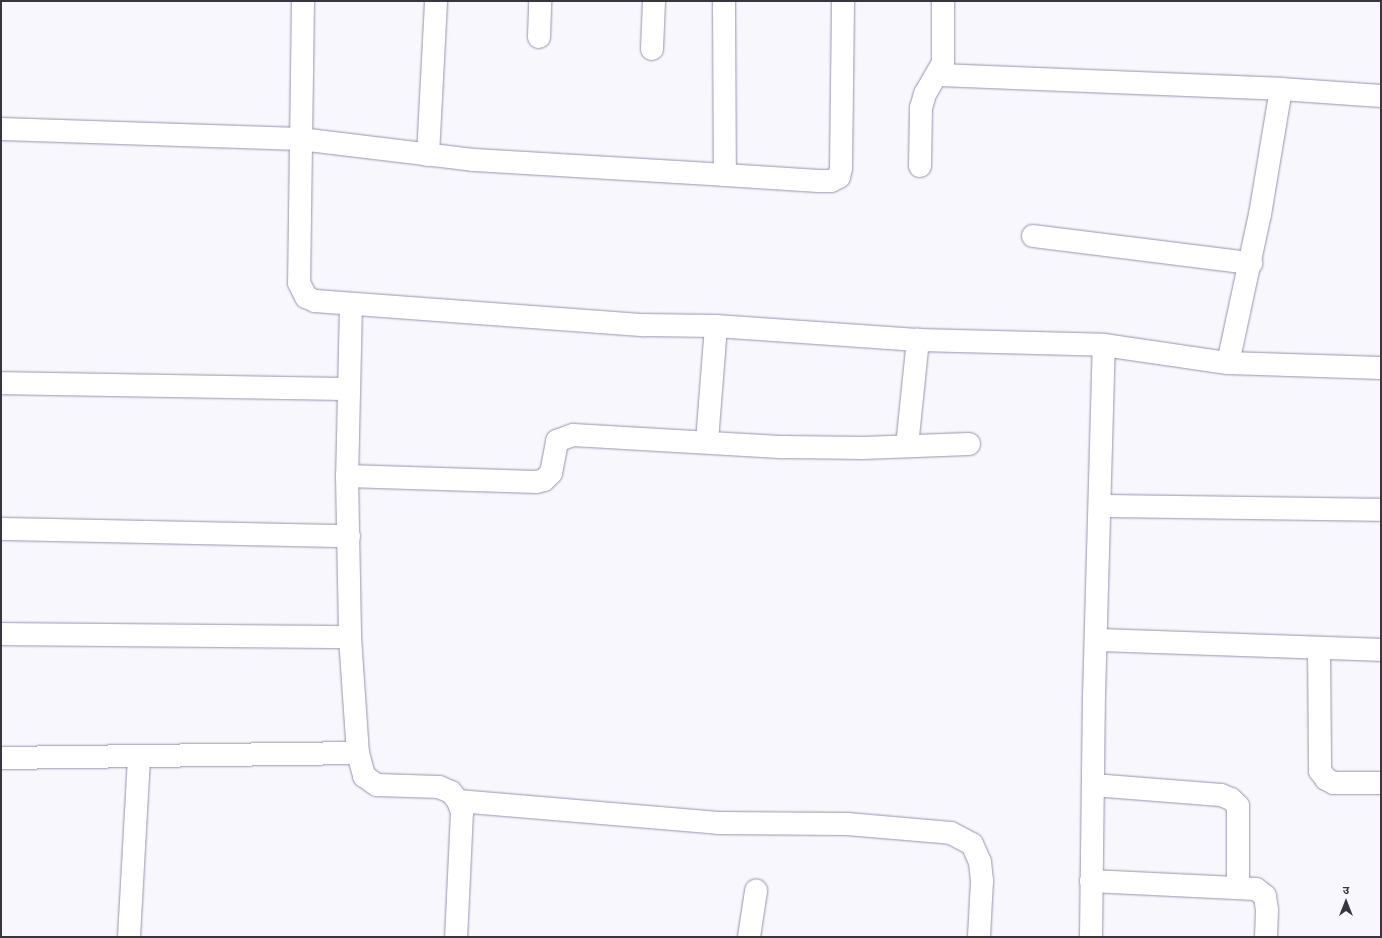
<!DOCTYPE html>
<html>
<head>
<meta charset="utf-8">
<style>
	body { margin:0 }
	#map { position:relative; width:1382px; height:938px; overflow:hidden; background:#f8f7fd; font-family:"Exo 2","Noto Sans Devanagari",sans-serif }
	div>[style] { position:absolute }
	.roads { filter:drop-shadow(0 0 1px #9a91ae) drop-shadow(0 0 1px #9a91ae) }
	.minor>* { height:22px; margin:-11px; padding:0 11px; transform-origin:11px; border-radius:11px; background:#fff }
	span { translate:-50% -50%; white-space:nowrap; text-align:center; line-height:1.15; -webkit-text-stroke:3px #fff; paint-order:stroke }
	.frame { position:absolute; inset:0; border:2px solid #383440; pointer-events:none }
	.north { position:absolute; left:1326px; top:882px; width:40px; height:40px; -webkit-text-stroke:3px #fff; paint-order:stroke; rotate:0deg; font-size:11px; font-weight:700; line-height:16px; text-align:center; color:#383440 }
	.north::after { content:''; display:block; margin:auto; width:14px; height:18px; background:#383440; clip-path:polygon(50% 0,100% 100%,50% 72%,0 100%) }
</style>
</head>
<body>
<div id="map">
	<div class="roads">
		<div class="minor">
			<div style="left:303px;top:1px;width:282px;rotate:90.8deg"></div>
			<div style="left:299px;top:283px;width:16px;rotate:63deg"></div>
			<div style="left:306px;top:297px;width:10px;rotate:24deg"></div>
			<div style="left:315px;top:301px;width:330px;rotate:4.2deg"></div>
			<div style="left:644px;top:325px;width:72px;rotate:0.8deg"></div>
			<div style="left:716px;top:326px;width:202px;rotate:4deg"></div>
			<div style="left:918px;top:340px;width:186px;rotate:1.5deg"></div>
			<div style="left:1104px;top:345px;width:125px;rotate:8.3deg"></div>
			<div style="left:1228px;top:363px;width:153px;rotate:1.9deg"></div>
			<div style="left:724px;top:1px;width:174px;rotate:89.7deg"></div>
			<div style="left:725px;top:175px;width:94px;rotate:3.7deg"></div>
			<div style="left:819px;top:181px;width:12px"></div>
			<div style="left:831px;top:181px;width:9px;rotate:-27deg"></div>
			<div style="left:839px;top:177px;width:9px;rotate:-77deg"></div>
			<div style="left:841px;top:168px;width:167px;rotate:-89.3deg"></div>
			<div style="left:539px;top:37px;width:36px;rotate:-88deg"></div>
			<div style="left:652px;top:49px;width:48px;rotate:-87.6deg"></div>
			<div style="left:938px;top:75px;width:343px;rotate:2.3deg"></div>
			<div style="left:1281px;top:89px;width:127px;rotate:99.5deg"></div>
			<div style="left:1260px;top:214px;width:152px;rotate:102.1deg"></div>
			<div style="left:1281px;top:89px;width:100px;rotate:4deg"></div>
			<div style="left:1px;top:129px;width:299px;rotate:1.9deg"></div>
			<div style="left:300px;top:139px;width:174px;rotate:6.9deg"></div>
			<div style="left:473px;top:160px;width:252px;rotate:3.4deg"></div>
			<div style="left:428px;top:155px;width:154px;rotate:-87deg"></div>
			<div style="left:920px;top:166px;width:58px;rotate:-89deg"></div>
			<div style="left:921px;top:108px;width:15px;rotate:-74deg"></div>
			<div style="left:925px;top:94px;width:36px;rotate:-60deg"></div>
			<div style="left:943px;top:63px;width:62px;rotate:-90deg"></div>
			<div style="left:1033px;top:236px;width:220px;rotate:7.1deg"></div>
			<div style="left:351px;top:305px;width:171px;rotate:91.3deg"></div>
			<div style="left:347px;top:476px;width:161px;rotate:88.9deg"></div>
			<div style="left:350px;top:637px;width:116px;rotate:86.1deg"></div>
			<div style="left:358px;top:753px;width:24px;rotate:75deg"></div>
			<div style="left:364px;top:776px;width:16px;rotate:35deg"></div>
			<div style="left:377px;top:785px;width:62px;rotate:1.8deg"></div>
			<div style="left:439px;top:787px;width:13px;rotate:23deg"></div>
			<div style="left:451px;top:792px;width:11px;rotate:52deg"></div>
			<div style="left:458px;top:801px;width:12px;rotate:70deg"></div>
			<div style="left:462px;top:812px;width:125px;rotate:92.7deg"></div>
			<div style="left:1px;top:383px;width:346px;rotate:1deg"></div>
			<div style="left:707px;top:441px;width:115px;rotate:-85.5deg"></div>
			<div style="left:907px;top:446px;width:107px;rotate:-84.1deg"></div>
			<div style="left:347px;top:476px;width:189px;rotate:1.8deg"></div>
			<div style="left:536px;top:482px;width:8px;rotate:-14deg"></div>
			<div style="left:544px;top:480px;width:10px;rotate:-45deg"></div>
			<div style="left:551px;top:473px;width:33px;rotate:-79deg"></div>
			<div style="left:557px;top:441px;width:17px;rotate:-21deg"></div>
			<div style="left:573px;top:435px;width:211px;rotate:3.3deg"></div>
			<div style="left:784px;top:447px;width:79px;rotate:0.7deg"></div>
			<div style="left:863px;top:448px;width:106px;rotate:-2.2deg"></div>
			<div style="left:1100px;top:506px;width:281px;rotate:0.8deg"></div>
			<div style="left:1px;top:529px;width:348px;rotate:1.2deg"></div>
			<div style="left:1px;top:634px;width:349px;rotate:0.5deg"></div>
			<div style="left:1096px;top:640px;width:285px;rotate:2deg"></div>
			<div style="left:1319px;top:648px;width:123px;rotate:89.5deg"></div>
			<div style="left:1320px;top:771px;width:10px;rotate:53deg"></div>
			<div style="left:1326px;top:779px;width:9px;rotate:27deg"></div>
			<div style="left:1334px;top:783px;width:47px"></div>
			<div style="left:1px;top:758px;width:357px;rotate:-0.8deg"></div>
			<div style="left:1093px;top:785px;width:128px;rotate:4.5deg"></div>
			<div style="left:1221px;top:795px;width:11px;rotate:22deg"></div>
			<div style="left:1231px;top:799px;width:10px;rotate:45deg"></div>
			<div style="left:1238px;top:806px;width:80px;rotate:90deg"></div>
			<div style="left:458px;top:801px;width:261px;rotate:4.8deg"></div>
			<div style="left:718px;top:823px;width:129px;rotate:0.4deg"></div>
			<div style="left:847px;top:824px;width:104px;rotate:4.9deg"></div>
			<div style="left:951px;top:833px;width:24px;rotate:28deg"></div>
			<div style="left:972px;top:844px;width:20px;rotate:66deg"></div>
			<div style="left:980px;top:862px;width:19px;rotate:84deg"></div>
			<div style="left:982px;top:881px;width:56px;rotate:93.1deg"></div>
			<div style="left:1091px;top:881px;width:165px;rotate:2.8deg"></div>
			<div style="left:1256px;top:889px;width:11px;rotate:38deg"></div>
			<div style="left:1265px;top:896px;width:14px;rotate:82deg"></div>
			<div style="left:1267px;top:910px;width:27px;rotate:92deg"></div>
			<div style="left:129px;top:937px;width:181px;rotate:-86.8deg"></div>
			<div style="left:749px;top:937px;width:47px;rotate:-81.3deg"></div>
			<div style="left:1091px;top:937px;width:241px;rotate:-89.3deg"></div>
			<div style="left:1094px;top:696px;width:351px;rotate:-88.4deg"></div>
		</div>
	</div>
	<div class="frame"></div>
	<div class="north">उ</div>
</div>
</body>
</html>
